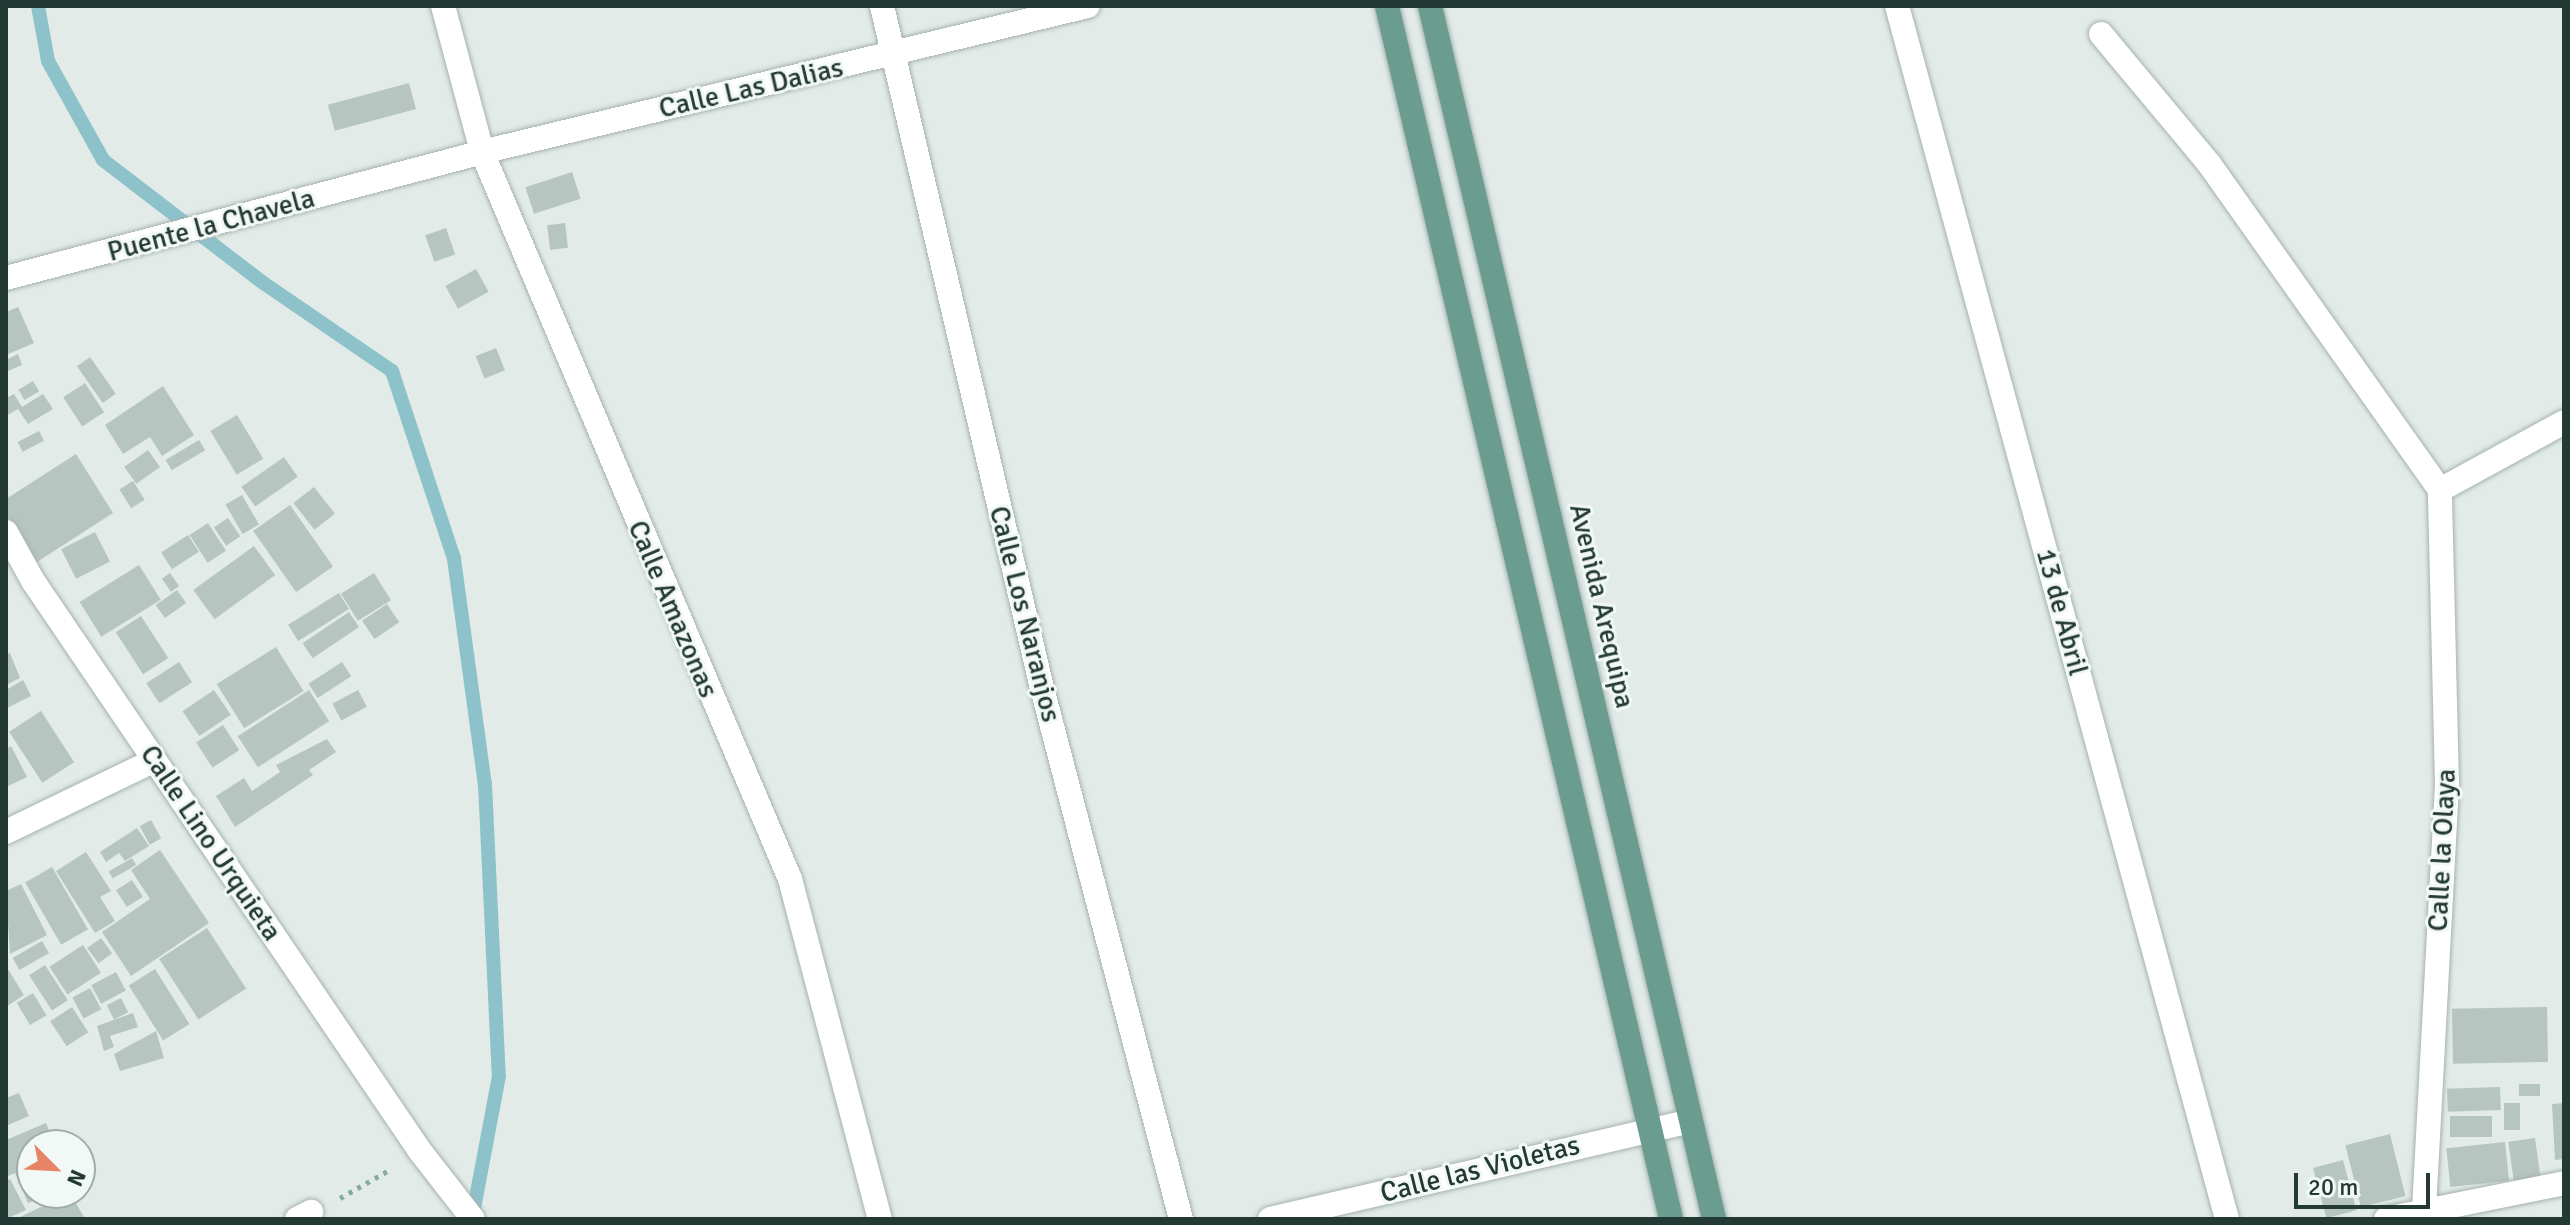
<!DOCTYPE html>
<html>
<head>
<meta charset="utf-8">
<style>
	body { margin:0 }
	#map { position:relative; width:2570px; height:1225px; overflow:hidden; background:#e2ebe7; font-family:Signika,sans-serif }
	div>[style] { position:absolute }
	.stream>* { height:14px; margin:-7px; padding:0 7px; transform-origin:7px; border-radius:7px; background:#8ec2cb }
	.building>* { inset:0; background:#b7c5c0; transform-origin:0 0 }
	.path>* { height:5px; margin-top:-2.5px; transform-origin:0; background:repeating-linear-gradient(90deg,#85ac9f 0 4px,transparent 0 10px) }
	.roads { filter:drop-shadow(0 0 2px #a5b2ae) drop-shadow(0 0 2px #a5b2ae) }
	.minor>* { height:24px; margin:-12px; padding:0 12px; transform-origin:12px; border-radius:12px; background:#fff }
	.major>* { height:24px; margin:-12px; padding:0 12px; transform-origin:12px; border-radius:12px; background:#6a9c8f }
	span { translate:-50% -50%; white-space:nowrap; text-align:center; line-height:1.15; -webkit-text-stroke:6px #f2f8f5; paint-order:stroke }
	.street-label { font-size:28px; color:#233a34 }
	.frame { position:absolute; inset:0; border:8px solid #233a34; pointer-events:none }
	.north { position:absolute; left:16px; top:1129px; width:80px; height:80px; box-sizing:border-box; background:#f2f8f5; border:2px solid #9faca8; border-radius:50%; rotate:114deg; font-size:22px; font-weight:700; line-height:32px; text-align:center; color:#233a34 }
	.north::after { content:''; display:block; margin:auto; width:28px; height:36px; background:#e68465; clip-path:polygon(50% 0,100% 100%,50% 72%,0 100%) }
	.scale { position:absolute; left:2294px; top:1173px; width:136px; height:36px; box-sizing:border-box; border:4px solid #233a34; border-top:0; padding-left:10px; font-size:24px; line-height:28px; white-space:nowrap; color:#233a34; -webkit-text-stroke:6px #f2f8f5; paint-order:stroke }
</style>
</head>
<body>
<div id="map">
	<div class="stream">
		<div style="left:38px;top:6px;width:56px;rotate:79.7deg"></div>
		<div style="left:48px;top:61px;width:113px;rotate:60.9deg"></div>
		<div style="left:103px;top:160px;width:200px;rotate:37.5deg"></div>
		<div style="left:262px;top:282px;width:158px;rotate:34.4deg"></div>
		<div style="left:392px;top:371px;width:198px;rotate:71.7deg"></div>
		<div style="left:454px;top:559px;width:227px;rotate:82.2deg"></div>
		<div style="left:485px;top:784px;width:292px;rotate:87.3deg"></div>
		<div style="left:499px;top:1076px;width:146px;rotate:100.7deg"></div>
	</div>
	<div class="building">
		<div style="left:409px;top:83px;width:27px;height:84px;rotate:75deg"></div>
		<div style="left:572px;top:172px;width:28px;height:49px;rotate:72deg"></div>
		<div style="left:565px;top:223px;width:25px;height:18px;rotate:83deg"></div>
		<div style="left:446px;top:228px;width:28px;height:22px;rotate:71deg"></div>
		<div style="left:476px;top:269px;width:26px;height:35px;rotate:61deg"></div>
		<div style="clip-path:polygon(18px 307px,34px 343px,6px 355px,6px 312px)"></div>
		<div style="left:496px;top:348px;width:24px;height:22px;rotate:68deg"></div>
		<div style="clip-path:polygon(18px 354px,22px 365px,6px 372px,6px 360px)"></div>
		<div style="left:90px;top:357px;width:45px;height:16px;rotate:55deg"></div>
		<div style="left:33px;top:381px;width:12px;height:17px;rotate:59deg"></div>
		<div style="left:85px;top:383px;width:35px;height:26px;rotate:57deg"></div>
		<div style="clip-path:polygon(163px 386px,194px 435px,162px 456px,150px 437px,123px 454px,105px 425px)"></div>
		<div style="clip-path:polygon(14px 394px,22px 407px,43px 394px,53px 409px,28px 424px,18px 409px,6px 416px,6px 398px)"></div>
		<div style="left:237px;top:415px;width:51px;height:31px;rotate:59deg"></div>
		<div style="left:39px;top:431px;width:11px;height:24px;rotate:63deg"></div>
		<div style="left:199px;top:440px;width:12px;height:39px;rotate:59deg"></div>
		<div style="left:148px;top:450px;width:21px;height:29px;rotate:55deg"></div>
		<div style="clip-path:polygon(76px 454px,113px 513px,37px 562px,6px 514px,6px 499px)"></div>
		<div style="left:284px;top:457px;width:24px;height:52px;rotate:55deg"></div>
		<div style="left:133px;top:481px;width:22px;height:16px;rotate:58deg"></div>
		<div style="left:314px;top:487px;width:34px;height:26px;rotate:52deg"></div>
		<div style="left:242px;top:495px;width:34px;height:19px;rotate:60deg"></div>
		<div style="left:290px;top:505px;width:75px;height:45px;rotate:55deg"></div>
		<div style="left:228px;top:518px;width:22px;height:17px;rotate:56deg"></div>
		<div style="left:208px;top:523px;width:33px;height:22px;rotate:57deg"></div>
		<div style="left:95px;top:532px;width:33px;height:38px;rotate:63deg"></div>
		<div style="left:188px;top:535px;width:20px;height:32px;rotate:57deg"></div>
		<div style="left:254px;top:546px;width:36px;height:75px;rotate:54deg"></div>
		<div style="left:139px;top:565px;width:41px;height:70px;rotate:58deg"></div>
		<div style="left:170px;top:573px;width:16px;height:10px;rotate:55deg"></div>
		<div style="left:374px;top:573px;width:32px;height:39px;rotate:58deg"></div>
		<div style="left:177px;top:590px;width:16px;height:26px;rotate:55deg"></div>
		<div style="left:339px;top:593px;width:19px;height:60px;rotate:58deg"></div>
		<div style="left:387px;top:604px;width:22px;height:30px;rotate:56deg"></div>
		<div style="left:349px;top:612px;width:18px;height:56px;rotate:56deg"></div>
		<div style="left:141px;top:616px;width:50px;height:30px;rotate:57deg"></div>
		<div style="left:276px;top:647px;width:52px;height:70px;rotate:58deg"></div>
		<div style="clip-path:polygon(10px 653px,20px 678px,6px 685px,6px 655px)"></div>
		<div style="left:179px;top:662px;width:24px;height:39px;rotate:57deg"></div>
		<div style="left:342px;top:662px;width:17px;height:40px;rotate:57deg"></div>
		<div style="clip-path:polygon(23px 680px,31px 696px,7px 708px,6px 690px)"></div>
		<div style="left:214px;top:690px;width:30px;height:38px;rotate:56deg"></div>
		<div style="left:309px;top:690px;width:37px;height:85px;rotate:57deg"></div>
		<div style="left:358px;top:690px;width:19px;height:29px;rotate:62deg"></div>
		<div style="left:41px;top:711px;width:61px;height:38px;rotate:57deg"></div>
		<div style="left:223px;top:725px;width:30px;height:32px;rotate:57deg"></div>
		<div style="clip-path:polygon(327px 739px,336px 752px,309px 770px,313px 775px,235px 827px,216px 796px,244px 778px,252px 791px,280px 772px,276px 765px)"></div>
		<div style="clip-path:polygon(11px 746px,27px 777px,6px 787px,6px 749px)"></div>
		<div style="left:151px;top:820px;width:21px;height:13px;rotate:61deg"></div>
		<div style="clip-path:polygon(137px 828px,149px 846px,125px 861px,119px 853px,106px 862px,100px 852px)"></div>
		<div style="clip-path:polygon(160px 850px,209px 923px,131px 976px,102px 932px,150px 899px,131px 870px)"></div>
		<div style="clip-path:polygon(86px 852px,111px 891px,100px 897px,115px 921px,95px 933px,56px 871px)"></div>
		<div style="left:132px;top:858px;width:8px;height:27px;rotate:60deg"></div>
		<div style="left:52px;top:867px;width:72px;height:31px;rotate:60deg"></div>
		<div style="left:132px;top:880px;width:20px;height:19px;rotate:57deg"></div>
		<div style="clip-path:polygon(21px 884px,47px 935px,10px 954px,6px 891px)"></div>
		<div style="left:207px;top:928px;width:72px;height:57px;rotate:57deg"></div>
		<div style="left:101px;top:938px;width:19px;height:17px;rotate:54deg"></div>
		<div style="left:42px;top:941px;width:14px;height:34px;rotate:60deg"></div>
		<div style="left:83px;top:945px;width:33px;height:40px;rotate:57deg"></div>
		<div style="left:45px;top:965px;width:42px;height:19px;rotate:57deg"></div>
		<div style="clip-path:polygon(6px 966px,24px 995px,6px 1007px)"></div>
		<div style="left:155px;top:969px;width:65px;height:31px;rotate:58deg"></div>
		<div style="left:116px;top:972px;width:21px;height:28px;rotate:62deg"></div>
		<div style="left:90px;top:988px;width:24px;height:20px;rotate:62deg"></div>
		<div style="left:33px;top:993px;width:26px;height:19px;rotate:59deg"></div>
		<div style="left:121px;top:998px;width:16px;height:16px;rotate:63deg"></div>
		<div style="left:72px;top:1007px;width:30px;height:26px;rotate:57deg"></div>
		<div style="left:2547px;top:1007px;width:55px;height:95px;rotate:89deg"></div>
		<div style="clip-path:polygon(133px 1013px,138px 1027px,110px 1036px,114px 1047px,104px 1051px,97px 1026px)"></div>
		<div style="clip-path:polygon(156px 1031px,164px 1058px,120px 1071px,114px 1054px)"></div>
		<div style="left:2540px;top:1084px;width:12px;height:21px;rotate:90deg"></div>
		<div style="left:2500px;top:1087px;width:23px;height:53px;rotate:88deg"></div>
		<div style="clip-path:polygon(19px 1093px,29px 1116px,6px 1126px,6px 1098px)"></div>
		<div style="left:2504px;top:1103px;width:16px;height:27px"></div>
		<div style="clip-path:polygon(2564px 1103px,2564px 1159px,2555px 1160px,2552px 1104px)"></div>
		<div style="left:2450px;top:1116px;width:42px;height:21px"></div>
		<div style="clip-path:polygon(46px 1123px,55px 1145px,32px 1145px,32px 1193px,52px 1193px,28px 1203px,15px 1173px,6px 1177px,6px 1140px)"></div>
		<div style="left:2390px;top:1134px;width:64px;height:46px;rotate:76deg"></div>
		<div style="left:2535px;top:1138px;width:41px;height:27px;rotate:82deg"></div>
		<div style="left:2505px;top:1142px;width:39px;height:59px;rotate:84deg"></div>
		<div style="left:2343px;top:1160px;width:52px;height:31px;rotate:75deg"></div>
		<div style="clip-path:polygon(10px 1179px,26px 1210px,6px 1219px,6px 1181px)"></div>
		<div style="clip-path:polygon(70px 1193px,85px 1219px,21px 1219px,20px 1217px)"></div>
	</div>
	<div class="path">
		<div style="left:340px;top:1198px;width:59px;rotate:-29.6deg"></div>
	</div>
	<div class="roads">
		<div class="minor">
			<div style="left:443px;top:6px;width:151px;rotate:75deg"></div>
			<div style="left:482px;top:152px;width:790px;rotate:67.04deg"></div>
			<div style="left:790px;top:879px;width:352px;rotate:75.2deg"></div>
			<div style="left:882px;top:6px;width:696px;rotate:76.8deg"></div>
			<div style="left:1041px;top:684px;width:553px;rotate:75.34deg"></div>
			<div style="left:1897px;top:6px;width:1257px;rotate:74.78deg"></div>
			<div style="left:2101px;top:34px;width:170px;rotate:50.2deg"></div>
			<div style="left:2210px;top:165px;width:398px;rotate:54.7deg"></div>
			<div style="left:6px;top:278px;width:492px;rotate:-14.8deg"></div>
			<div style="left:482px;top:152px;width:623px;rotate:-13.55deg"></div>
			<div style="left:2440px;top:490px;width:141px;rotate:-28.7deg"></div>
			<div style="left:6px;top:532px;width:56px;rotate:61.1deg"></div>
			<div style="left:33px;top:581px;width:689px;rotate:55.83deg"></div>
			<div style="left:420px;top:1151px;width:86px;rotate:52.1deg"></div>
			<div style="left:6px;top:832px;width:165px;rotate:-25.8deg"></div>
			<div style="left:2424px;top:1210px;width:427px;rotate:-86.9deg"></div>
			<div style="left:2447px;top:784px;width:294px;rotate:-91.4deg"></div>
			<div style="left:297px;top:1219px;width:16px;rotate:-27deg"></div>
			<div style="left:1270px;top:1219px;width:432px;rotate:-13.1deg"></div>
			<div style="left:2386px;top:1219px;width:182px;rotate:-11.4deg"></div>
		</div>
		<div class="major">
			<div style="left:1387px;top:6px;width:1246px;rotate:76.82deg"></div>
			<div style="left:1430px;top:6px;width:1246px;rotate:76.82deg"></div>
		</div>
	</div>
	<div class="street-label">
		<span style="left:751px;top:88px;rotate:-13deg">Calle Las Dalias</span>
		<span style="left:211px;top:225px;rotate:-15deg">Puente la Chavela</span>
		<span style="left:1602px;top:606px;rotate:77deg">Avenida Arequipa</span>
		<span style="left:673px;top:609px;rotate:67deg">Calle Amazonas</span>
		<span style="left:2062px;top:612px;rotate:75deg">13 de Abril</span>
		<span style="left:1025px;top:614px;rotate:76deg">Calle Los Naranjos</span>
		<span style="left:211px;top:843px;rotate:56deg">Calle Lino Urquieta</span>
		<span style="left:2442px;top:850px;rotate:-87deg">Calle la Olaya</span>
		<span style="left:1480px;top:1169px;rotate:-14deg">Calle las Violetas</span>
	</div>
	<div class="frame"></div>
	<div class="north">N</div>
	<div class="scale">20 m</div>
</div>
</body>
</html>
